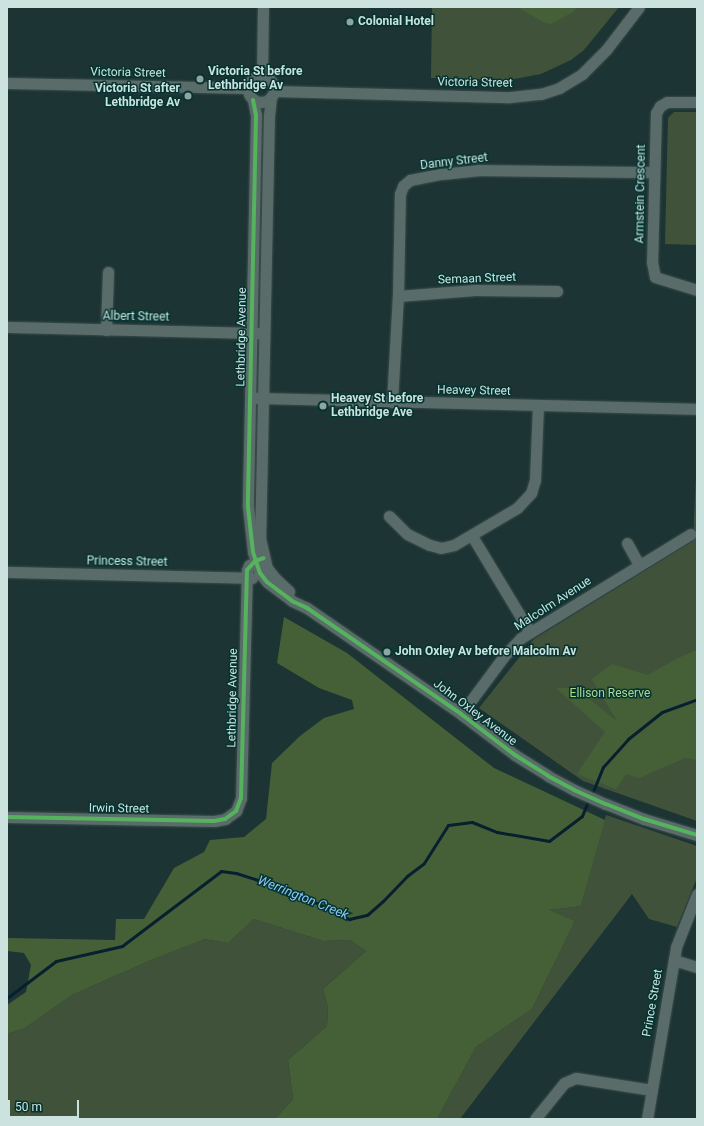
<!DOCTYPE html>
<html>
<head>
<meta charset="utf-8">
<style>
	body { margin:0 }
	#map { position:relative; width:704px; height:1126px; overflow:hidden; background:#1c3433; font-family:Roboto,sans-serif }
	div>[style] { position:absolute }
	.green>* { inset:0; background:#40533a }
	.forest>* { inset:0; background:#456037 }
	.stream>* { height:3px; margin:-1.5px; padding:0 1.5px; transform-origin:1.5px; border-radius:1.5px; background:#072030 }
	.roads { filter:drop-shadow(0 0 1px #3c4f4d) drop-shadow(0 0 1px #3c4f4d) }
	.minor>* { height:11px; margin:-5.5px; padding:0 5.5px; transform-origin:5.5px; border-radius:5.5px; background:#5a6c6a }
	.minor>.ring { margin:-5.5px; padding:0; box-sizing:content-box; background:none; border:11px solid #5a6c6a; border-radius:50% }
	.cycleway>* { height:4px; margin:-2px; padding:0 2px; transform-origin:2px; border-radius:2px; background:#56b35d }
	.dots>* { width:11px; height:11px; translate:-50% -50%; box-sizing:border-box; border:2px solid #043431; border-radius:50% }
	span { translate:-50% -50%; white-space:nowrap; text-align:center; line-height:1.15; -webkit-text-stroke:3px #043431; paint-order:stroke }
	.poi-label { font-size:12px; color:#cbe2df; font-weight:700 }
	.left { translate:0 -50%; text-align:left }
	.right { translate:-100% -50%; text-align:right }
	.street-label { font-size:12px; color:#cbe2df }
	.park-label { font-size:12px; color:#abd88e }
	.water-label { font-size:13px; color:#8fc7f5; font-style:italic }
	.frame { position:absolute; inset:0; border:8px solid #cbe2df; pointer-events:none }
	.scale { position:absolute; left:8px; top:1100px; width:71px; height:18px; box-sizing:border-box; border:2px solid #cbe2df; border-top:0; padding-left:5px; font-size:12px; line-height:14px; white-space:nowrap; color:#cbe2df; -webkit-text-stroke:3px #043431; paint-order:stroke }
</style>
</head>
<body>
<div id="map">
	<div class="green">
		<div style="clip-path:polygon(432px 7px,619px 7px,584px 50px,571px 60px,541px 74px,509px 80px,431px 78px)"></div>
		<div style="clip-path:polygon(674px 112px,697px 112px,697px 245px,665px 244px,668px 118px)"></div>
		<div style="clip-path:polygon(697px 454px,697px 821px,583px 781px,479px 708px,534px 639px,693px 541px)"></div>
		<div style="clip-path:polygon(606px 815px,697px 846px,697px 878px,677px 927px,649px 919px,632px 894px,460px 1119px,437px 1119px,476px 1047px,532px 1009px,575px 921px,548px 910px,581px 906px)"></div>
		<div style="clip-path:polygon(254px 919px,323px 941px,350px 940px,366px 951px,323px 989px,328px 1007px,327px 1026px,288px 1060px,293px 1099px,275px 1119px,7px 1119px,7px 1034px,25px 1028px,72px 995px,149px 961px,203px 939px,228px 943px)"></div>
	</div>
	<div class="forest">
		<div style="clip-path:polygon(517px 7px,577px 7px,573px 12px,551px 24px,545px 23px)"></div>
		<div style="clip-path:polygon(284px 617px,347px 653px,494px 768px,605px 820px,581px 906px,549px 910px,575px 921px,532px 1009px,476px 1047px,437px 1119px,275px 1119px,293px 1099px,288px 1060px,327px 1026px,328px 1007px,323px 989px,366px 951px,350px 940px,323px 941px,254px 919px,228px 943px,204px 939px,149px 961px,72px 995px,25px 1028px,7px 1034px,7px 1005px,26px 992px,31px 965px,24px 953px,7px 951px,7px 938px,115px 940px,116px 919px,144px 919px,174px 868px,204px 852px,210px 840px,244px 837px,266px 819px,272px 763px,300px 736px,324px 718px,354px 709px,352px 700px,319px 688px,277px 663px)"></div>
		<div style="clip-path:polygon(697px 650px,697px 760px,685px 758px,639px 778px,626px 774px,616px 789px,577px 774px,605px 732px,556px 688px,575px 688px,617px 721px,592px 679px,612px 664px,648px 675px,678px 658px)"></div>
	</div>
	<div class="stream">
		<div style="left:592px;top:794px;width:29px;rotate:-68deg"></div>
		<div style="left:603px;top:767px;width:38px;rotate:-48deg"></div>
		<div style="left:628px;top:739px;width:43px;rotate:-38.5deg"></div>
		<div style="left:662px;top:712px;width:37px;rotate:-20deg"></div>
		<div style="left:7px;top:998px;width:61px;rotate:-37.1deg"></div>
		<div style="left:56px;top:961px;width:68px;rotate:-12.8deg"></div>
		<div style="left:122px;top:946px;width:124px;rotate:-37.1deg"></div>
		<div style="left:221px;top:871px;width:15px;rotate:8deg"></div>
		<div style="left:236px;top:873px;width:59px;rotate:17.8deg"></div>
		<div style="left:292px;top:891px;width:64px;rotate:26.2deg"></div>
		<div style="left:349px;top:919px;width:18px;rotate:-13deg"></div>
		<div style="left:367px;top:915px;width:21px;rotate:-41deg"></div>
		<div style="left:383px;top:901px;width:35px;rotate:-46deg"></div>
		<div style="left:407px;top:876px;width:21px;rotate:-37deg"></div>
		<div style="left:424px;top:863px;width:45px;rotate:-57.7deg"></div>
		<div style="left:448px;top:825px;width:24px;rotate:-7deg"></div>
		<div style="left:472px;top:822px;width:27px;rotate:22deg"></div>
		<div style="left:497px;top:832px;width:53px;rotate:9.8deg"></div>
		<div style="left:549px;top:841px;width:41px;rotate:-37.1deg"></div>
		<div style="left:582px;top:816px;width:18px;rotate:-68deg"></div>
	</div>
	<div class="roads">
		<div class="minor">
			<div class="ring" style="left:248px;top:76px;width:15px;height:15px"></div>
			<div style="left:262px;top:77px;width:70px;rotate:-89.2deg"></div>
			<div style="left:7px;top:83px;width:241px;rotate:1.2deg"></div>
			<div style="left:274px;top:91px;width:236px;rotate:1.5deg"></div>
			<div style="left:510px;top:97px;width:31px;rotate:-6deg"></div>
			<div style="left:541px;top:94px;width:19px;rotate:-18deg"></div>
			<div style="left:559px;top:88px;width:27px;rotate:-31deg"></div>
			<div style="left:582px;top:74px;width:34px;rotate:-45deg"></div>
			<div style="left:606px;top:50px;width:54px;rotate:-52.5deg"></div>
			<div style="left:271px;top:97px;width:18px;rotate:96deg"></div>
			<div style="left:269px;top:115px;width:423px;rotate:91.2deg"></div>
			<div style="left:260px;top:538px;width:31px;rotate:77deg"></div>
			<div style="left:267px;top:568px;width:14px;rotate:51deg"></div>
			<div style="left:276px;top:579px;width:18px;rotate:43deg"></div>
			<div style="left:253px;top:100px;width:15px;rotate:79deg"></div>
			<div style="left:256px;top:115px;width:392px;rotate:91.2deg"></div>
			<div style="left:248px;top:507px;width:45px;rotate:83.7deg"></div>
			<div style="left:253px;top:552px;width:22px;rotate:72deg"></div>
			<div style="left:260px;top:573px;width:11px;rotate:52deg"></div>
			<div style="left:267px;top:582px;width:31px;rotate:37deg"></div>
			<div style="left:292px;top:601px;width:17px;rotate:25deg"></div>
			<div style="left:307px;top:608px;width:187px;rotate:34.5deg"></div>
			<div style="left:461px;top:714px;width:68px;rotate:37.2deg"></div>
			<div style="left:515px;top:755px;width:39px;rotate:32deg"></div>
			<div style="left:548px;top:776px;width:30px;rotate:28deg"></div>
			<div style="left:574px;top:790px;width:35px;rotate:24deg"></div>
			<div style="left:606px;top:804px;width:41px;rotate:21.5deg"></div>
			<div style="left:644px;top:819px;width:55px;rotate:16.8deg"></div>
			<div style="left:697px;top:102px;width:30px;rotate:180deg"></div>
			<div style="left:667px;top:102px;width:8px;rotate:150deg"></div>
			<div style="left:660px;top:106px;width:8px;rotate:120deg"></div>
			<div style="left:656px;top:113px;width:149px;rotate:91.5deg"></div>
			<div style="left:652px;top:262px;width:15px;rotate:79deg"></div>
			<div style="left:655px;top:277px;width:44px;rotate:17.2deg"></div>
			<div style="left:398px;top:296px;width:77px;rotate:-4.5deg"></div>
			<div style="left:475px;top:290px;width:82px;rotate:0.7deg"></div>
			<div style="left:7px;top:327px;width:253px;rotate:1.4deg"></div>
			<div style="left:106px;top:330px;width:58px;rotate:-88deg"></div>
			<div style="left:256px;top:398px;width:441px;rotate:1.4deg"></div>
			<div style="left:392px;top:402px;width:106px;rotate:-86.8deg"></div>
			<div style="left:398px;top:296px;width:102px;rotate:-88.9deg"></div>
			<div style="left:400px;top:194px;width:9px;rotate:-69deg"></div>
			<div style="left:403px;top:186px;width:9px;rotate:-41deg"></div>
			<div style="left:410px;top:180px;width:33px;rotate:-11deg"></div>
			<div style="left:442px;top:174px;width:36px;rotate:-6deg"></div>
			<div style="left:478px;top:170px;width:176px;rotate:0.7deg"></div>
			<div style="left:389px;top:516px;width:25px;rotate:45deg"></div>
			<div style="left:407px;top:534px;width:25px;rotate:26deg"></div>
			<div style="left:430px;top:545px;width:11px;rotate:15deg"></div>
			<div style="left:441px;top:548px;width:13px;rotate:-13deg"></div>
			<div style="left:454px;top:545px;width:73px;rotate:-30.4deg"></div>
			<div style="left:517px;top:508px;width:21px;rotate:-47deg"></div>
			<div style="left:531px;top:493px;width:14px;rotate:-73deg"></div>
			<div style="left:535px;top:480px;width:75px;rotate:-87.7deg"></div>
			<div style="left:472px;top:536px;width:112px;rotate:58.9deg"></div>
			<div style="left:627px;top:543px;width:25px;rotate:61deg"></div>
			<div style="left:7px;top:572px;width:245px;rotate:1.4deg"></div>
			<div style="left:461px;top:714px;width:72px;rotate:-53.4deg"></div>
			<div style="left:504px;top:656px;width:25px;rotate:-47deg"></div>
			<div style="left:521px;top:638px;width:199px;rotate:-31.5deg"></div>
			<div style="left:7px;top:817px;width:207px;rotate:1.1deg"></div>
			<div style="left:214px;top:821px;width:11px;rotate:-10deg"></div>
			<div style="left:225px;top:819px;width:14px;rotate:-36deg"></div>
			<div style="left:236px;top:811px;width:14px;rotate:-69deg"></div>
			<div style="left:241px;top:798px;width:228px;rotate:-88.5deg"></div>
			<div style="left:247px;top:570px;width:5px;rotate:-68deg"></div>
			<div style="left:249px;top:565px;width:12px;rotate:-24deg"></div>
			<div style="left:674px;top:960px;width:24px;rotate:17deg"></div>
			<div style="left:535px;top:1119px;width:46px;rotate:-51.1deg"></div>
			<div style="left:564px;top:1083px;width:13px;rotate:-23deg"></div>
			<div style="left:576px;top:1078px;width:77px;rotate:9deg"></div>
			<div style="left:647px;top:1119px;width:174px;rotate:-80.4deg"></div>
			<div style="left:676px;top:947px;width:57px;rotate:-68.4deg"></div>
		</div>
	</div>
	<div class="cycleway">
		<div style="left:253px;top:100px;width:15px;rotate:79deg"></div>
		<div style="left:256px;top:115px;width:392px;rotate:91.2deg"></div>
		<div style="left:248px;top:507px;width:45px;rotate:83.7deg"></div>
		<div style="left:253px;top:552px;width:22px;rotate:72deg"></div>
		<div style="left:260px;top:573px;width:11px;rotate:52deg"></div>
		<div style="left:267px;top:582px;width:31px;rotate:37deg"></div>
		<div style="left:292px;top:601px;width:17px;rotate:25deg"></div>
		<div style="left:307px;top:608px;width:187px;rotate:34.5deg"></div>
		<div style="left:461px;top:714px;width:68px;rotate:37.2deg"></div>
		<div style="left:515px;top:755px;width:39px;rotate:32deg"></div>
		<div style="left:548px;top:776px;width:30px;rotate:28deg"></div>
		<div style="left:574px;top:790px;width:35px;rotate:24deg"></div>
		<div style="left:606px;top:804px;width:41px;rotate:21.5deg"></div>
		<div style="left:644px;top:819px;width:55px;rotate:16.8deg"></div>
		<div style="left:7px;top:817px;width:207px;rotate:1.1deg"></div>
		<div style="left:214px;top:821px;width:11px;rotate:-10deg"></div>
		<div style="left:225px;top:819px;width:14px;rotate:-36deg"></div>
		<div style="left:236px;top:811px;width:14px;rotate:-69deg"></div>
		<div style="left:241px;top:798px;width:228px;rotate:-88.5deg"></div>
		<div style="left:247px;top:570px;width:12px;rotate:-48deg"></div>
		<div style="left:255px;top:561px;width:9px;rotate:-18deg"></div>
	</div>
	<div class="dots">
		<div style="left:350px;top:22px;background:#8ea5a3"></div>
		<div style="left:200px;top:79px;background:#8ea5a3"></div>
		<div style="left:188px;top:96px;background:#8ea5a3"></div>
		<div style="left:323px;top:406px;background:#8ea5a3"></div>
		<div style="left:387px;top:652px;background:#8ea5a3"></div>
	</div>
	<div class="poi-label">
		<span class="left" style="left:358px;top:22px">Colonial Hotel</span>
		<span class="left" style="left:208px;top:79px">Victoria St before<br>Lethbridge Av</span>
		<span class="right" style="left:180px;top:96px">Victoria St after<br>Lethbridge Av</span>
		<span class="left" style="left:331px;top:406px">Heavey St before<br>Lethbridge Ave</span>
		<span class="left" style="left:395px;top:652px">John Oxley Av before Malcolm Av</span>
	</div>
	<div class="street-label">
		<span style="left:128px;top:73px;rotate:1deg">Victoria Street</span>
		<span style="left:475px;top:83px;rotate:1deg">Victoria Street</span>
		<span style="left:454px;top:162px;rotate:-7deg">Danny Street</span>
		<span style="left:641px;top:194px;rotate:-89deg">Armstein Crescent</span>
		<span style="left:477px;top:279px;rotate:-2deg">Semaan Street</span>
		<span style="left:136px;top:317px;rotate:1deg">Albert Street</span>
		<span style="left:242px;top:337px;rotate:-89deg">Lethbridge Avenue</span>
		<span style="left:474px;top:391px;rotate:1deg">Heavey Street</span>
		<span style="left:127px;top:562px;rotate:1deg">Princess Street</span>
		<span style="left:553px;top:604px;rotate:-33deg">Malcolm Avenue</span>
		<span style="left:233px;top:698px;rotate:-89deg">Lethbridge Avenue</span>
		<span style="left:475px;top:713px;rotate:37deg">John Oxley Avenue</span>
		<span style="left:119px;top:809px;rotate:1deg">Irwin Street</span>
		<span style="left:653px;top:1003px;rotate:-80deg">Prince Street</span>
	</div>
	<div class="park-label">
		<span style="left:610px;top:694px">Ellison Reserve</span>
	</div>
	<div class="water-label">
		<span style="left:303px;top:898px;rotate:22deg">Werrington Creek</span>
	</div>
	<div class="frame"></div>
	<div class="scale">50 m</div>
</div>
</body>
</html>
